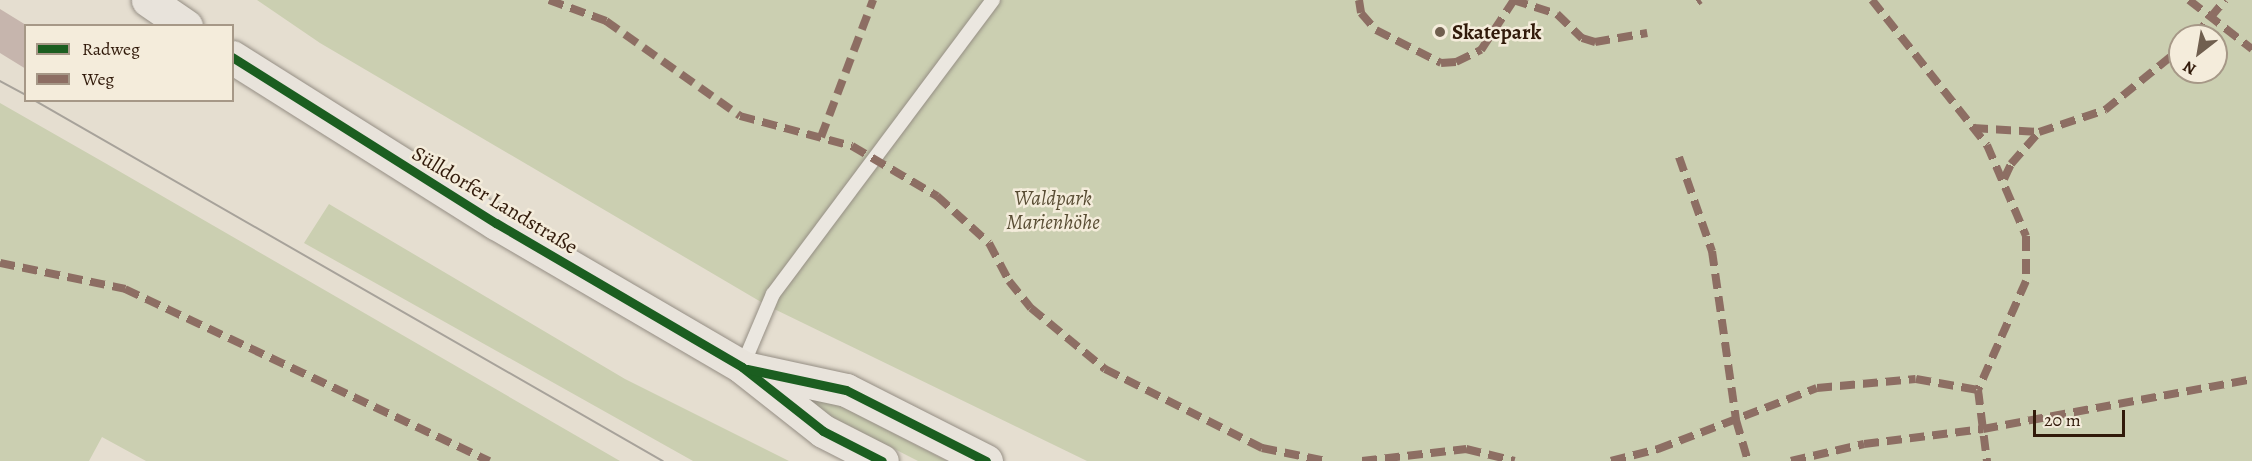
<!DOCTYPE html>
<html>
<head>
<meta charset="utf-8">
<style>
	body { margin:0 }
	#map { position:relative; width:2252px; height:461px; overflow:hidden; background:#e5ded0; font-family:Alegreya,serif }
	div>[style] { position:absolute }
	.green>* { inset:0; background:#cbcfb1 }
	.building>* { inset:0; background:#c6b5ad }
	.roads { filter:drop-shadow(0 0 2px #958e84) drop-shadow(0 0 2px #958e84) }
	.lane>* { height:14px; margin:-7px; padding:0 7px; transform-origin:7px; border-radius:7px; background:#ebe7e0 }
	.primary>* { height:33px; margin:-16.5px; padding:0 16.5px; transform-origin:16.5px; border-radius:16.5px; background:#e8e3db }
	.tram>* { height:1.5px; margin:-0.75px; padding:0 0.75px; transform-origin:0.75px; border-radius:0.75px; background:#a7a29a }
	.quiet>* { height:8px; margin-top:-4px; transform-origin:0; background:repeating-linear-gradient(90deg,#8d6e63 0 15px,transparent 0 23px) }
	.cycleway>* { height:9px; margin:-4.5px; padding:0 4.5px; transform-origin:4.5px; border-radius:4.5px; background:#1b5e20 }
	.dots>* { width:16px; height:16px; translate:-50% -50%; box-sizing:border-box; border:3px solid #f4ecdb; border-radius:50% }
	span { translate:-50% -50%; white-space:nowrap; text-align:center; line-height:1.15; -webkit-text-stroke:5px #f4ecdb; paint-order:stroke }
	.poi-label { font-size:21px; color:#311a0a; font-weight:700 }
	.left { translate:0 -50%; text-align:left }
	.park-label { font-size:21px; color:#594d34; font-style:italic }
	.street-label { font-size:21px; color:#311a0a }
	.legend { position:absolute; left:24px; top:24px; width:210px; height:78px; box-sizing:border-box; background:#f4ecdb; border:2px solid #a69887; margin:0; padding:8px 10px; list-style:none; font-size:18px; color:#311a0a }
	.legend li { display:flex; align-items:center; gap:12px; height:30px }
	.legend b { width:30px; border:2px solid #a69887 }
	.north { position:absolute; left:2168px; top:24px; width:60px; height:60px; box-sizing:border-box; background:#f4ecdb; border:2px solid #a69887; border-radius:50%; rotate:211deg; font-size:16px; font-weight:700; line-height:24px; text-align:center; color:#311a0a }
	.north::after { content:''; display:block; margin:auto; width:21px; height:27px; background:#705f4f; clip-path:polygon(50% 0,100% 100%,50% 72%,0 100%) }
	.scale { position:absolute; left:2033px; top:410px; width:92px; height:27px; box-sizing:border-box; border:3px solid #311a0a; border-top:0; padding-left:8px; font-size:18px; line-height:21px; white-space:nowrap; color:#311a0a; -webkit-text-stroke:4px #f4ecdb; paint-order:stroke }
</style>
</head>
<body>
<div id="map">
	<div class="green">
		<div style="clip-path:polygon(evenodd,257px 0,2252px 0,2252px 461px,1087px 461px,768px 306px,320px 43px,257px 0,2180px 36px,2216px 36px,2216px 72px,2180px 72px,2180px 36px)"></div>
		<div style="clip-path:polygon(0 103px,105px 163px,620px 461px,146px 461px,102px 437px,89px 461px,0 461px)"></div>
		<div style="clip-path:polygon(329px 204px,625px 379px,789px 461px,693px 461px,304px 243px)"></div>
		<div style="clip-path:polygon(780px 380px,796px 383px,947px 461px,918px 461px,828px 415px)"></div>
	</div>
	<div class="building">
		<div style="clip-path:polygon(0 9px,26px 25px,26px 69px,0 53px)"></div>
	</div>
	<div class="roads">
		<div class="lane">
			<div style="left:742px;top:367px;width:79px;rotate:-67deg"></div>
			<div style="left:773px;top:294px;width:367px;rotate:-53.2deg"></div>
		</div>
		<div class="primary">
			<div style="left:148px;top:0;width:46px;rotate:34.4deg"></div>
			<div style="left:232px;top:57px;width:312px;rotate:32.2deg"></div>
			<div style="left:496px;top:223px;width:285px;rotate:30.3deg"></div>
			<div style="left:742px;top:367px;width:103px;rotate:38.3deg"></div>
			<div style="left:823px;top:431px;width:66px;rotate:27deg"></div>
			<div style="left:749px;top:369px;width:99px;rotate:12.2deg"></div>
			<div style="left:846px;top:390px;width:157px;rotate:26.9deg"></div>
		</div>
	</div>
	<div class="tram">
		<div style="left:0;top:81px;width:30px;rotate:28deg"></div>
		<div style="left:34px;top:100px;width:725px;rotate:29.85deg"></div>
	</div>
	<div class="quiet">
		<div style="left:549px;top:0;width:61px;rotate:20.2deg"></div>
		<div style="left:606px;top:21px;width:164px;rotate:35.3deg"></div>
		<div style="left:740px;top:116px;width:116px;rotate:15deg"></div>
		<div style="left:852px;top:146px;width:99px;rotate:30.5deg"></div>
		<div style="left:937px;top:196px;width:70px;rotate:42.1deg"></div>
		<div style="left:989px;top:243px;width:43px;rotate:62.2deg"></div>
		<div style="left:1009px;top:281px;width:35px;rotate:51deg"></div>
		<div style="left:1031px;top:308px;width:96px;rotate:39.5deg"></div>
		<div style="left:1105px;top:369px;width:176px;rotate:26.7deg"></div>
		<div style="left:1262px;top:448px;width:65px;rotate:11.5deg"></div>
		<div style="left:1359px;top:0;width:13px;rotate:81deg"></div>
		<div style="left:1361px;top:13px;width:23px;rotate:49deg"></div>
		<div style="left:1376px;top:30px;width:73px;rotate:26.9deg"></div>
		<div style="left:1441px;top:63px;width:15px;rotate:-4deg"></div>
		<div style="left:1456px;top:62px;width:28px;rotate:-26deg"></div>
		<div style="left:1481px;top:50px;width:60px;rotate:-56.6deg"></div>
		<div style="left:1513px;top:0;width:46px;rotate:17.7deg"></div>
		<div style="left:1557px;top:14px;width:35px;rotate:44deg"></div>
		<div style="left:1582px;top:38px;width:14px;rotate:17deg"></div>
		<div style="left:1595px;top:42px;width:53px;rotate:-9.8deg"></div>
		<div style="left:1872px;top:0;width:185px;rotate:51.6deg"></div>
		<div style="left:1987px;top:145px;width:99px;rotate:66.8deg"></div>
		<div style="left:2026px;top:236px;width:45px;rotate:90deg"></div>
		<div style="left:2026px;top:281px;width:119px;rotate:113.8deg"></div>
		<div style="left:1978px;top:390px;width:72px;rotate:82.8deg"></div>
		<div style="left:2189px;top:0;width:80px;rotate:37.9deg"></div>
		<div style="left:1697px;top:2px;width:4px;rotate:-34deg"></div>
		<div style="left:2195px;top:36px;width:47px;rotate:-50.2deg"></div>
		<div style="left:1973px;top:128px;width:66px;rotate:3.5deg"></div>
		<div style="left:821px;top:137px;width:147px;rotate:-69.2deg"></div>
		<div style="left:1679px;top:157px;width:100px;rotate:70.7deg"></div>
		<div style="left:1712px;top:251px;width:171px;rotate:81.9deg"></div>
		<div style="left:1736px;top:420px;width:43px;rotate:73.7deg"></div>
		<div style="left:2004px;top:179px;width:17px;rotate:-65deg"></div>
		<div style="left:2011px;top:164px;width:43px;rotate:-48.8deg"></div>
		<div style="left:2039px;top:132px;width:70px;rotate:-18.4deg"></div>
		<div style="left:2105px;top:110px;width:97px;rotate:-39.1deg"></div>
		<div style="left:0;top:263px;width:128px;rotate:11.7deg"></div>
		<div style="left:125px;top:289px;width:403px;rotate:25.3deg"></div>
		<div style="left:1362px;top:461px;width:105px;rotate:-6.6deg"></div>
		<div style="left:1466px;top:449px;width:50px;rotate:13.8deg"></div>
		<div style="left:1611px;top:461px;width:49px;rotate:-14.3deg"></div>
		<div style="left:1658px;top:449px;width:170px;rotate:-21deg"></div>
		<div style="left:1817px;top:388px;width:99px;rotate:-5.2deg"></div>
		<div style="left:1916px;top:379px;width:63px;rotate:10.1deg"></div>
		<div style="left:1791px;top:461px;width:75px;rotate:-13.1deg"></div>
		<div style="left:1864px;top:444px;width:120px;rotate:-7.2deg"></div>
		<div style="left:1983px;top:429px;width:274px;rotate:-10.5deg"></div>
	</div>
	<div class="cycleway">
		<div style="left:232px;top:57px;width:312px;rotate:32.2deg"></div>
		<div style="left:496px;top:223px;width:285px;rotate:30.3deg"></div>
		<div style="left:742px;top:367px;width:103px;rotate:38.3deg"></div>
		<div style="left:823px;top:431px;width:66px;rotate:27deg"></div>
		<div style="left:747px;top:369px;width:101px;rotate:12deg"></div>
		<div style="left:846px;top:390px;width:157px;rotate:26.9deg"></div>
	</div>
	<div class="dots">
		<div style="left:1440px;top:32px;background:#705f4f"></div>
	</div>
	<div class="poi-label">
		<span class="left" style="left:1452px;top:32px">Skatepark</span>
	</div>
	<div class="park-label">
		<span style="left:1053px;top:210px">Waldpark<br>Marienhöhe</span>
	</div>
	<div class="street-label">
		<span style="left:495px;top:200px;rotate:31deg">Sülldorfer Landstraße</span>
	</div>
	<ul class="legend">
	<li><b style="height:8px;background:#1b5e20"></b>Radweg</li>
	<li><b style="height:8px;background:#8d6e63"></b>Weg</li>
	</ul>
	<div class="north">N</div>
	<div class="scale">20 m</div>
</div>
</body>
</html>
